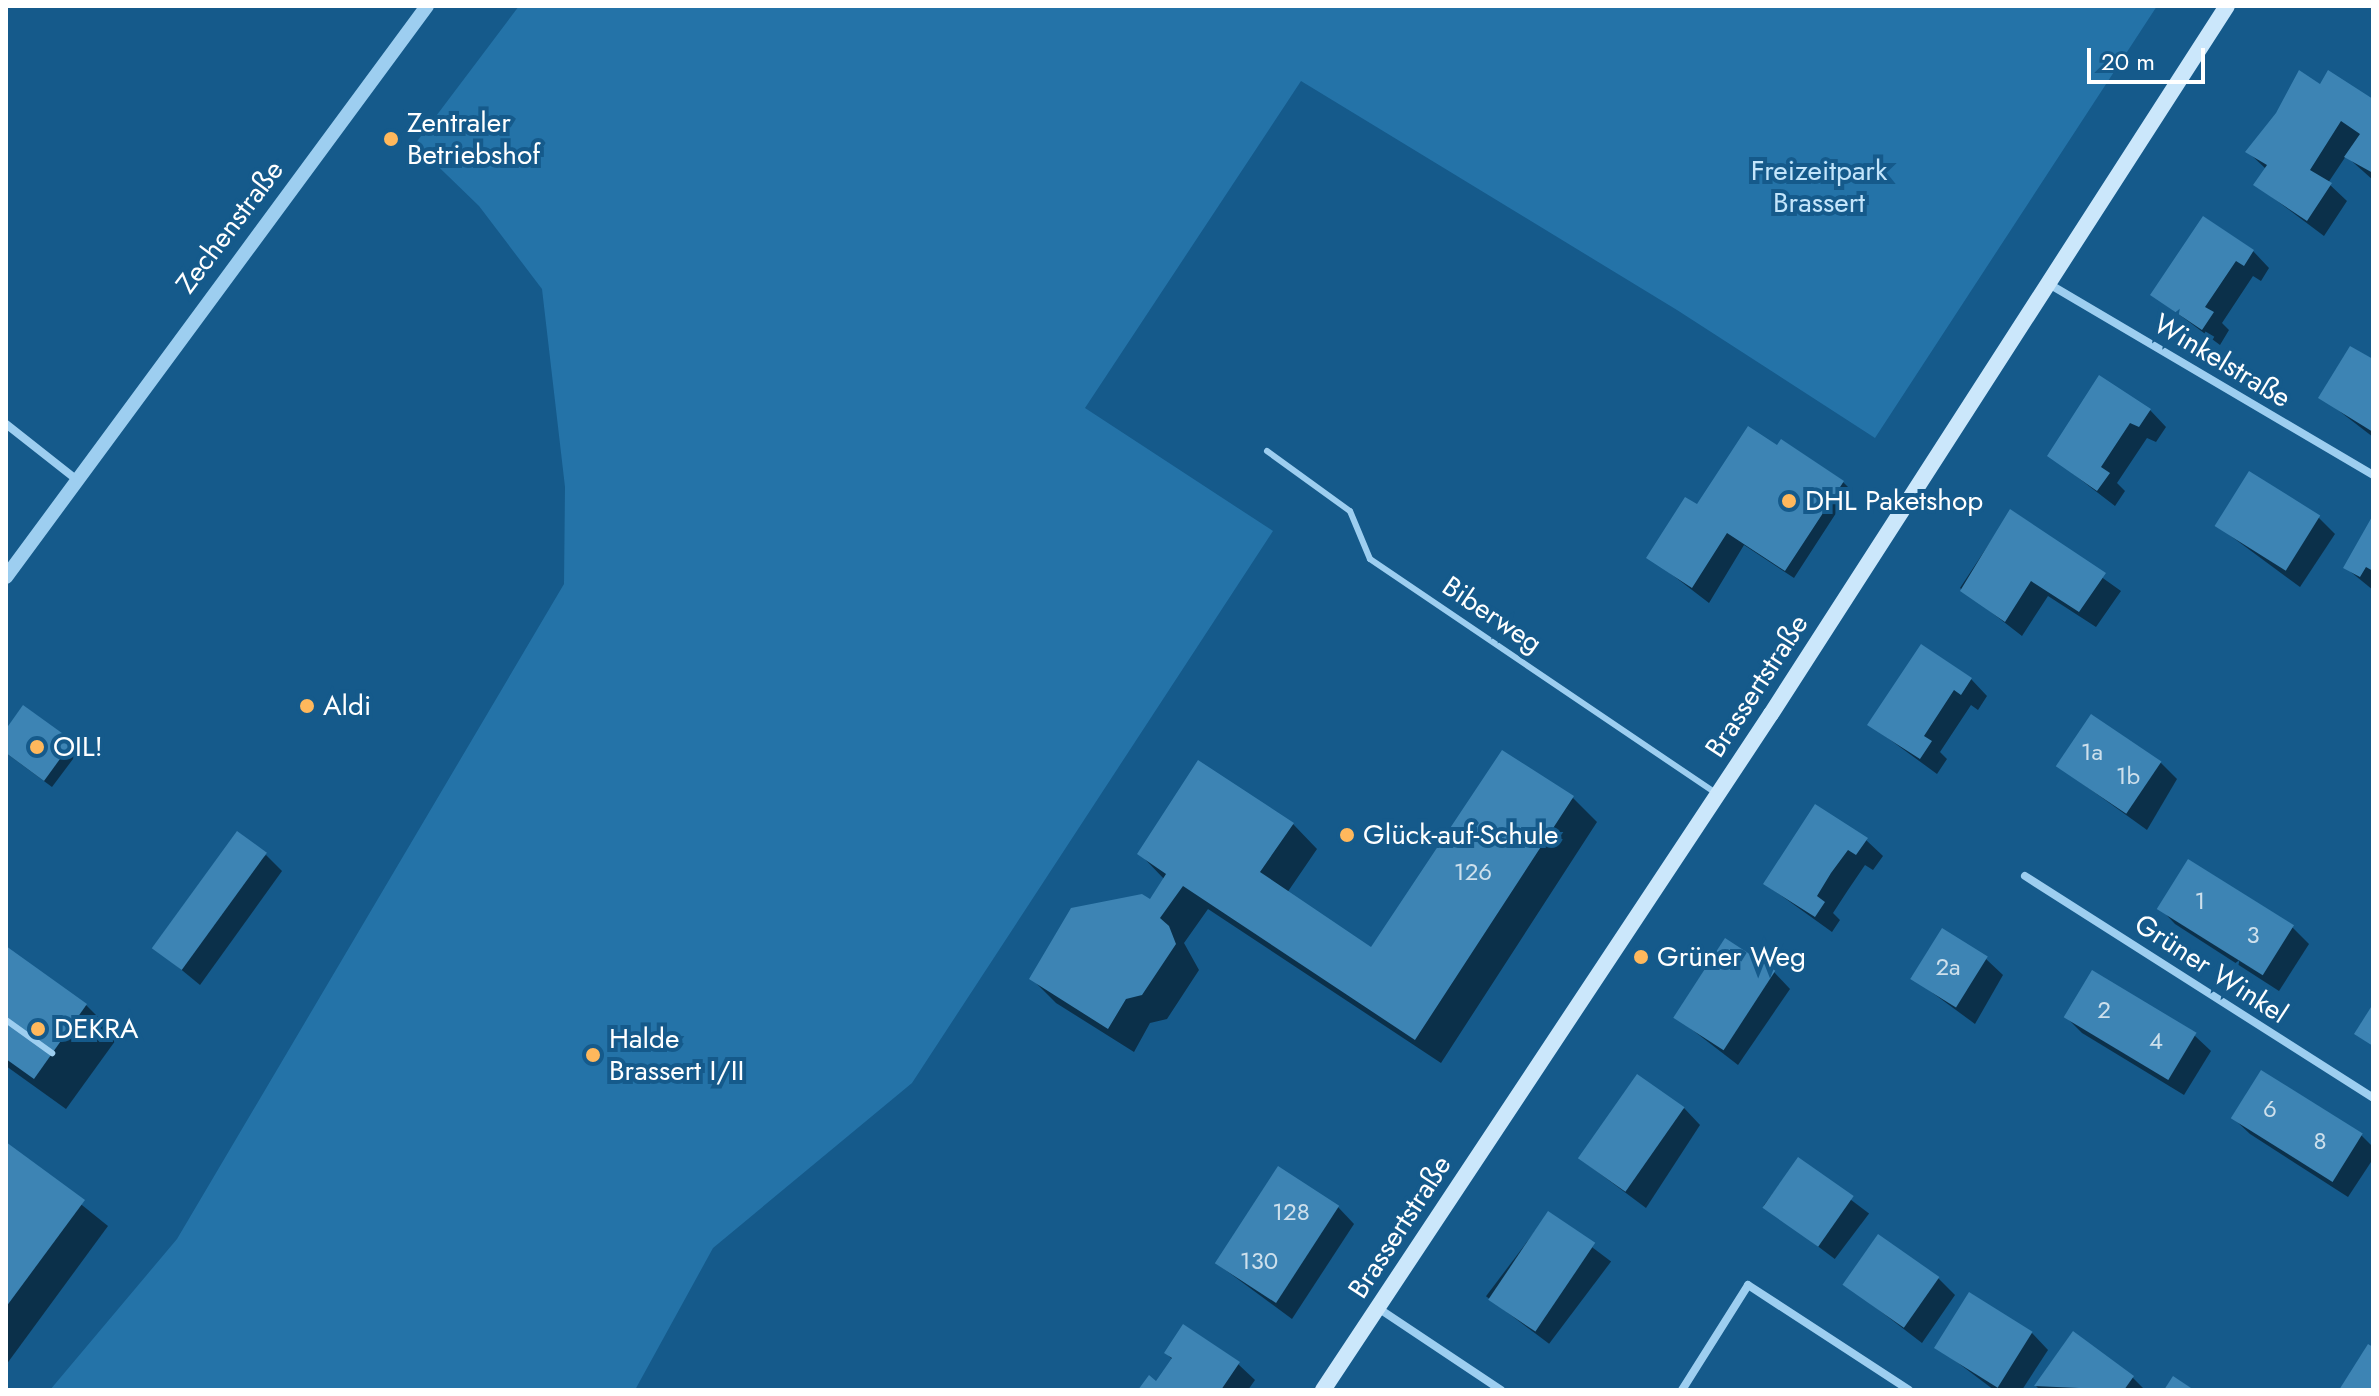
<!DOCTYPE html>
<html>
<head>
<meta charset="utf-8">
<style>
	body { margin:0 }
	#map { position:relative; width:2379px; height:1396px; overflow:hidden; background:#155a8b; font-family:Jost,sans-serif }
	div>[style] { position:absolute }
	.green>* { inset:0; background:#2473a8 }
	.shadow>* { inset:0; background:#0007; transform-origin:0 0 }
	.building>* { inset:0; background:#3d84b4; transform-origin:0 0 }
	.service>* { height:6px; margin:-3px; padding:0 3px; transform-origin:3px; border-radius:3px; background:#9dcef0 }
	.minor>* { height:8px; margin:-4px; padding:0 4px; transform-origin:4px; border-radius:4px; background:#9dcef0 }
	.tertiary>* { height:14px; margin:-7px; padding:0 7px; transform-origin:7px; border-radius:7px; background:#9dcef0 }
	.secondary>* { height:16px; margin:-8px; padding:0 8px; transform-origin:8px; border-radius:8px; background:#cbe7fb }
	.dots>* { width:22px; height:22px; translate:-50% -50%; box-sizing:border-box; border:4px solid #155a8b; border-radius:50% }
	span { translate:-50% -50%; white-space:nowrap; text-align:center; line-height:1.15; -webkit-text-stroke:8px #155a8b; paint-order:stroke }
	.number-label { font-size:24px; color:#cee0ec }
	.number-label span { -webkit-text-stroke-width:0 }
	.poi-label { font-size:28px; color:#fff }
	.left { translate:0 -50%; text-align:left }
	.park-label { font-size:28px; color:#c3e5fb }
	.street-label { font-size:28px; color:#fff }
	.frame { position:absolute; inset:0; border:8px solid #fff; pointer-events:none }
	.scale { position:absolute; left:2087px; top:48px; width:118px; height:36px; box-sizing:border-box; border:4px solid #fff; border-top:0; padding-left:10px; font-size:24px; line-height:28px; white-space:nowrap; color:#fff; -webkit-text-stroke:6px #155a8b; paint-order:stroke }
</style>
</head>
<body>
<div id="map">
	<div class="green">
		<div style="clip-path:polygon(519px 6px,2157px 6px,1875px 438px,1677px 310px,1301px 81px,1085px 408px,1273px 531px,912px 1083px,713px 1248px,635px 1390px,50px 1390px,177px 1239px,564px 584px,565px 487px,542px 289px,479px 206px,415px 144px)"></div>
	</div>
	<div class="shadow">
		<div style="clip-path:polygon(2320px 87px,2373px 104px,2373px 180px,2346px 156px,2328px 183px,2347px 201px,2324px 236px,2256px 185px,2266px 169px,2248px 152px)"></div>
		<div style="clip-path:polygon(2253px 251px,2269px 268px,2261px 281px,2253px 276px,2222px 323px,2229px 330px,2220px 345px,2153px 295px)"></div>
		<div style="clip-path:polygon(2373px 362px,2373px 437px,2321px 397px)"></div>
		<div style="clip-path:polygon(2150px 410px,2166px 427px,2156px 442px,2147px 438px,2117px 483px,2125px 491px,2115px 506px,2050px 456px)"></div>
		<div style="clip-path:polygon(1843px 482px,1851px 490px,1794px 578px,1744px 545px,1709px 603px,1649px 557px,1698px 507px)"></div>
		<div style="clip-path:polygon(2010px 512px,2121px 591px,2096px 627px,2048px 596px,2022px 636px,1960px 588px)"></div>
		<div style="clip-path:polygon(2319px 518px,2335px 534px,2300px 587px,2216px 525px)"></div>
		<div style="clip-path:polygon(2373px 521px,2373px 590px,2346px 568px)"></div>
		<div style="clip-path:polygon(1971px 679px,1987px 696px,1978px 710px,1971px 705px,1940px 752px,1947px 759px,1937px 774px,1870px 725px)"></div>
		<div style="clip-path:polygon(6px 732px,72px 743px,79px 751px,52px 787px,6px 753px)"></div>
		<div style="clip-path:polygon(2161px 763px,2177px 779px,2147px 830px,2058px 766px)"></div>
		<div style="clip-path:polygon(1573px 798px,1597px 822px,1441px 1063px,1208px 909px,1184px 943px,1199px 970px,1167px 1019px,1150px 1023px,1134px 1052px,1056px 1003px,1031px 978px,1150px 901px,1165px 880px,1140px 854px,1293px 824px,1317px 849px,1287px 893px,1372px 950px)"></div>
		<div style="clip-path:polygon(1866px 840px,1883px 856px,1873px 870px,1865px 865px,1848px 890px,1833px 913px,1840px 920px,1832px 932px,1765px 884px)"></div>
		<div style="clip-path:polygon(266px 855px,282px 871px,200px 985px,155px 948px)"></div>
		<div style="clip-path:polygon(2188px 861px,2293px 928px,2309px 944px,2279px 991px,2175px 924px,2159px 907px)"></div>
		<div style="clip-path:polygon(6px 948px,86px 1005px,118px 1037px,66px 1109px,6px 1066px)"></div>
		<div style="clip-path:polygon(1986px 959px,2003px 975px,1975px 1024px,1911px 977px)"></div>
		<div style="clip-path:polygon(1774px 972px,1790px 989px,1738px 1065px,1677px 1018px)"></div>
		<div style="clip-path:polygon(2066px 1017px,2194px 1035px,2211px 1051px,2184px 1095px,2082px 1033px)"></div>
		<div style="clip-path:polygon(1684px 1108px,1700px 1125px,1646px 1208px,1583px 1161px)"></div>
		<div style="clip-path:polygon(2233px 1118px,2361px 1135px,2373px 1147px,2373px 1159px,2348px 1197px,2250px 1134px)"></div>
		<div style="clip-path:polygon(6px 1144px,108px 1226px,6px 1365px)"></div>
		<div style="left:1798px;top:1160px;width:89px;height:57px;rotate:37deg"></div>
		<div style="clip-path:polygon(1338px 1207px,1354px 1224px,1292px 1319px,1216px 1263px)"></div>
		<div style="left:1548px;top:1214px;width:79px;height:103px;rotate:37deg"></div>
		<div style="clip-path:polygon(1938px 1278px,1955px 1295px,1922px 1343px,1845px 1284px)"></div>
		<div style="clip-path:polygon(2032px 1333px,2048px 1350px,2022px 1390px,1994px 1390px,1937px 1347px)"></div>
		<div style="clip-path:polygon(2073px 1334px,2133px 1378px,2145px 1390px,2040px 1390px,2036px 1386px)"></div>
		<div style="clip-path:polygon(1166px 1353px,1238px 1364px,1255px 1380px,1248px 1390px,1141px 1390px,1156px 1384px,1173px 1360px)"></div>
	</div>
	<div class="building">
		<div style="clip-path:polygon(2299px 70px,2320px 84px,2328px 70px,2373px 99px,2373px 173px,2344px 157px,2360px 134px,2341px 121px,2310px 170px,2332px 183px,2307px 221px,2253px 185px,2267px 165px,2245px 152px,2276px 113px)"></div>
		<div style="clip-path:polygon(2203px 216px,2254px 250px,2244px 266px,2236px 261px,2205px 307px,2214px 312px,2202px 330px,2150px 295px)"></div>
		<div style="clip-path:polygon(2350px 346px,2373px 359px,2373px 432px,2318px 398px)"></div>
		<div style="clip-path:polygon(2099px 375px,2151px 409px,2139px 427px,2130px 423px,2101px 467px,2110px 473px,2097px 491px,2047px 456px)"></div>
		<div style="clip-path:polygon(1748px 426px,1777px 445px,1781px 439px,1844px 481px,1785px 571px,1727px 533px,1692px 588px,1646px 558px,1685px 497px,1697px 504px)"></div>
		<div style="left:2249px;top:471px;width:84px;height:65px;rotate:32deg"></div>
		<div style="clip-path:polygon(2010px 509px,2106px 573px,2079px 612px,2031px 581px,2005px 622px,1960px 591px)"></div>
		<div style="clip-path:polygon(2373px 515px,2373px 571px,2366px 567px,2360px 577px,2343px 568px)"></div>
		<div style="clip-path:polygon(1921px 644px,1972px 678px,1961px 695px,1954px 690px,1924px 736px,1932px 741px,1920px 759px,1867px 725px)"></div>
		<div style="clip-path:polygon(23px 705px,73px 741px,44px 781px,6px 753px,6px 729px)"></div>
		<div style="left:2091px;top:714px;width:85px;height:63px;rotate:34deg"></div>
		<div style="clip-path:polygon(1502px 750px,1574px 796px,1415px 1040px,1183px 886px,1160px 918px,1169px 926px,1176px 944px,1142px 995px,1126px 999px,1108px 1029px,1029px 979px,1071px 908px,1142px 894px,1150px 899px,1166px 874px,1137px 854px,1198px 760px,1294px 823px,1260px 872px,1371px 947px)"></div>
		<div style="clip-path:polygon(1815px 804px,1868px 838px,1856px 855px,1848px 850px,1831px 873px,1817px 896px,1825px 902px,1815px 917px,1763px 884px)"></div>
		<div style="left:237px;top:831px;width:37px;height:145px;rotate:36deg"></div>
		<div style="left:2188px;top:859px;width:125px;height:59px;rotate:32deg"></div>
		<div style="left:1942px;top:928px;width:54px;height:60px;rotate:32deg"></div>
		<div style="left:1725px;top:938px;width:60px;height:95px;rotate:33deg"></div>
		<div style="clip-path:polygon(6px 946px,87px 1004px,34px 1079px,6px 1059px)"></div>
		<div style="left:2092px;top:970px;width:122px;height:55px;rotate:31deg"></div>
		<div style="clip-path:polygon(2373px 1004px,2373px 1046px,2354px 1034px)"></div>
		<div style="left:2261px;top:1070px;width:120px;height:57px;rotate:32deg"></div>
		<div style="left:1637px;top:1074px;width:58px;height:103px;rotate:35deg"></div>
		<div style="clip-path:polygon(6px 1142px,85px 1200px,6px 1307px)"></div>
		<div style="left:1798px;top:1157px;width:68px;height:62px;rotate:35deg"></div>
		<div style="left:1278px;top:1166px;width:73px;height:116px;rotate:33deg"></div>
		<div style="left:1548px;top:1211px;width:57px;height:107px;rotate:34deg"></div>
		<div style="left:1878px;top:1234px;width:75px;height:62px;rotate:35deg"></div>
		<div style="left:1969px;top:1292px;width:75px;height:66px;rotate:32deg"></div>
		<div style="clip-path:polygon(1183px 1324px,1240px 1362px,1221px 1390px,1138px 1390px,1149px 1375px,1156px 1381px,1172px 1358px,1164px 1353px)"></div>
		<div style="clip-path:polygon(2073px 1331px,2134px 1376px,2124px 1390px,2034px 1386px)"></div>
		<div style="clip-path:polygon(2368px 1344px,2373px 1347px,2373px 1390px,2339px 1390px)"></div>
		<div style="clip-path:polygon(2173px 1376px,2194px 1390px,2164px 1390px)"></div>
	</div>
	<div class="service">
		<div style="left:1267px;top:451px;width:102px;rotate:35.9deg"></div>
		<div style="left:1350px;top:511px;width:52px;rotate:67.4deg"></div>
		<div style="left:1370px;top:559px;width:418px;rotate:34.1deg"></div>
		<div style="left:6px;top:1020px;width:57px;rotate:35.7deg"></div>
	</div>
	<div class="minor">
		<div style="left:2049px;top:284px;width:376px;rotate:30.5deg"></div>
		<div style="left:6px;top:424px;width:89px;rotate:38.2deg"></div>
		<div style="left:2025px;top:876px;width:413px;rotate:32.5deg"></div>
		<div style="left:1378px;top:1308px;width:148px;rotate:33.7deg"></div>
		<div style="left:1682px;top:1390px;width:124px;rotate:-57.8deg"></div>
		<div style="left:1748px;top:1285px;width:192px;rotate:33.1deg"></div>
	</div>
	<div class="tertiary">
		<div style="left:6px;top:577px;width:709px;rotate:-53.6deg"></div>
	</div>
	<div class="secondary">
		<div style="left:1323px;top:1390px;width:811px;rotate:-56.47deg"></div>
		<div style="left:1771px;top:714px;width:842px;rotate:-57.22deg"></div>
	</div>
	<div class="dots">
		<div style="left:391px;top:139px;background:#ffb85c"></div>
		<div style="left:1789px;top:501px;background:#ffb85c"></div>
		<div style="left:307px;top:706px;background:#ffb85c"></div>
		<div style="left:37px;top:747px;background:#ffb85c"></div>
		<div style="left:1347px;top:835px;background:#ffb85c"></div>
		<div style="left:1641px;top:957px;background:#ffb85c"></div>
		<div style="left:38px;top:1029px;background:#ffb85c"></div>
		<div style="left:593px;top:1055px;background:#ffb85c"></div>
	</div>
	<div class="number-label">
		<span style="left:2092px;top:752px">1a</span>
		<span style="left:2128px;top:776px">1b</span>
		<span style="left:1473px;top:872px">126</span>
		<span style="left:2200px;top:901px">1</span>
		<span style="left:2253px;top:935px">3</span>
		<span style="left:1948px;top:967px">2a</span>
		<span style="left:2104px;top:1010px">2</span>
		<span style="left:2156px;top:1041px">4</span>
		<span style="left:2270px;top:1109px">6</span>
		<span style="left:2320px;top:1141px">8</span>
		<span style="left:1291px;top:1212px">128</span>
		<span style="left:1259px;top:1261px">130</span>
	</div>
	<div class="poi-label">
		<span class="left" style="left:407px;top:139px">Zentraler<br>Betriebshof</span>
		<span class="left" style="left:1805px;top:501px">DHL Paketshop</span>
		<span class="left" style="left:323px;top:706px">Aldi</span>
		<span class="left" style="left:53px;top:747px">OIL!</span>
		<span class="left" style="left:1363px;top:835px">Glück-auf-Schule</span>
		<span class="left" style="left:1657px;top:957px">Grüner Weg</span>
		<span class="left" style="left:54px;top:1029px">DEKRA</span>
		<span class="left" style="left:609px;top:1055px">Halde<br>Brassert I/II</span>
	</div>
	<div class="park-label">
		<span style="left:1819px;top:187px">Freizeitpark<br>Brassert</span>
	</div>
	<div class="street-label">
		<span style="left:230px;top:227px;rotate:-53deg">Zechenstraße</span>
		<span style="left:2222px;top:361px;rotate:31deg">Winkelstraße</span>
		<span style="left:1492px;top:615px;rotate:34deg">Biberweg</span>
		<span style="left:1757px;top:686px;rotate:-57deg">Brassertstraße</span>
		<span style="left:2211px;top:969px;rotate:33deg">Grüner Winkel</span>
		<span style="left:1400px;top:1227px;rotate:-57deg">Brassertstraße</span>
	</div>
	<div class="frame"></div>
	<div class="scale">20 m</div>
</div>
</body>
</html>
